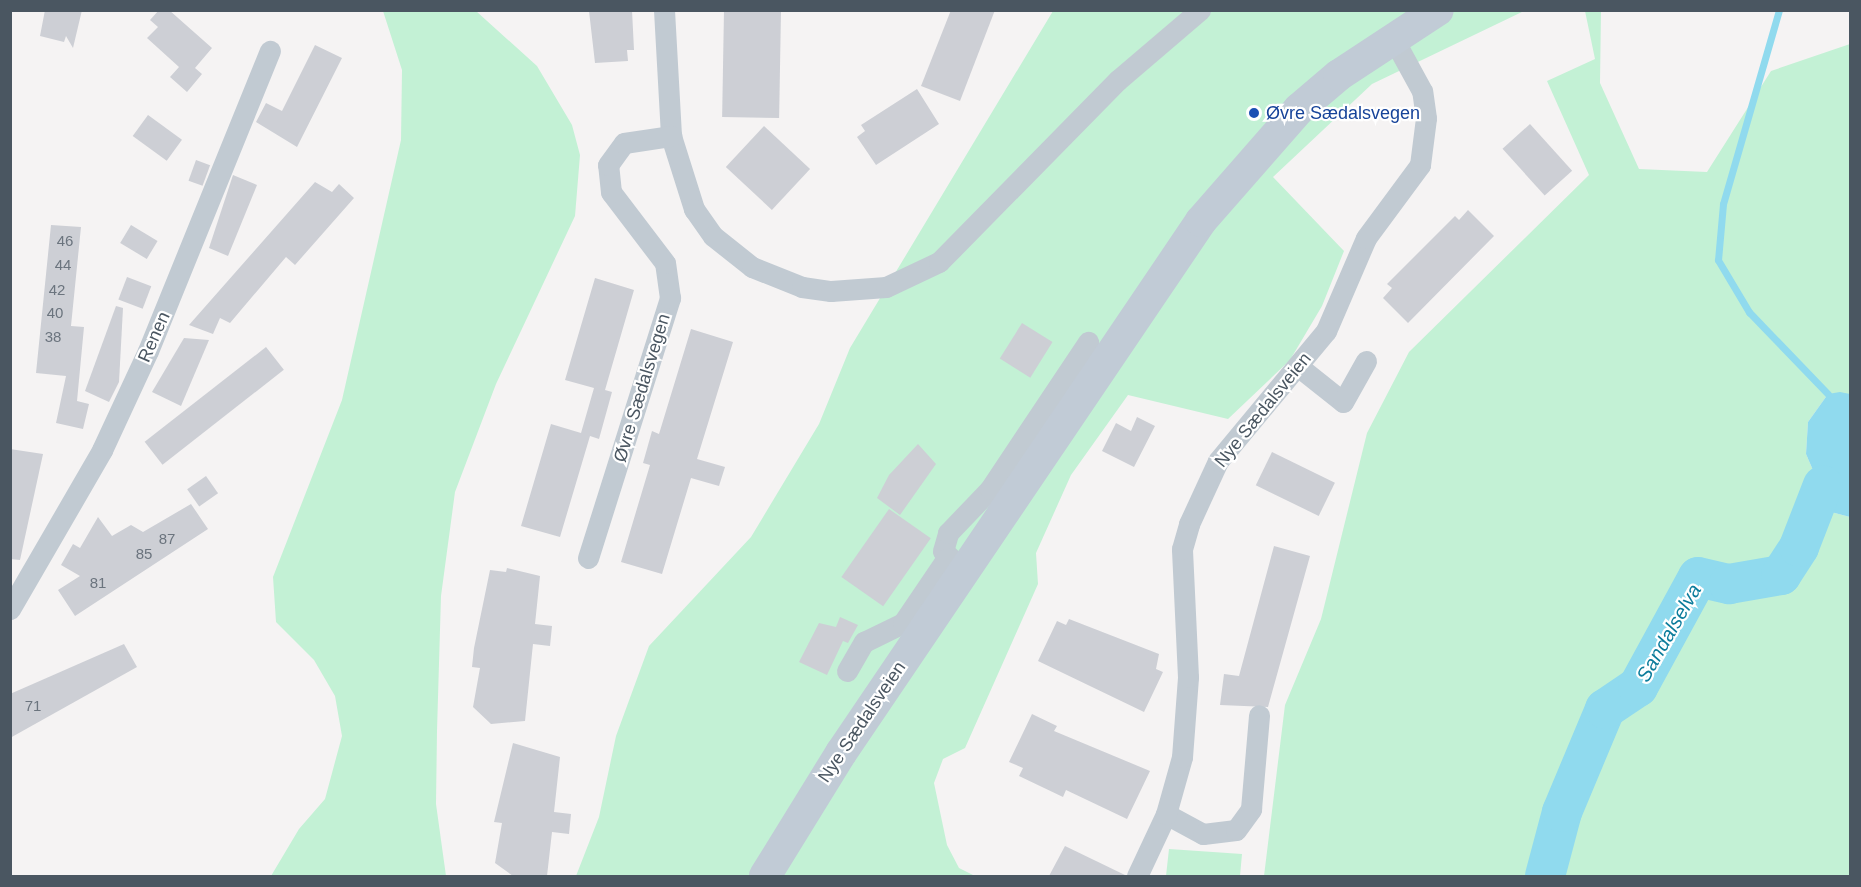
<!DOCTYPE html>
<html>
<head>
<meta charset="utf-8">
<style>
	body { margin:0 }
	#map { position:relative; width:1861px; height:887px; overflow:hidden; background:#f5f3f3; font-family:Arial,sans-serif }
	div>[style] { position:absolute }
	.green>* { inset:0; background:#c3f1d5 }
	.water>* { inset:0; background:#90daee }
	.stream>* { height:7px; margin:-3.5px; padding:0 3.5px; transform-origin:3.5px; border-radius:3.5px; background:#90daee }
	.river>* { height:40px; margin:-20px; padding:0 20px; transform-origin:20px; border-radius:20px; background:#90daee }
	.building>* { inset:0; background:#cdcfd5; transform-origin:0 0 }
	.street>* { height:21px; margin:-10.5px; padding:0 10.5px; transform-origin:10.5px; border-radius:10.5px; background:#c1cad2 }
	.secondary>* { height:32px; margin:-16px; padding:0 16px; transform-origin:16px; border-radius:16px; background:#c1cbd6 }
	.dots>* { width:16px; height:16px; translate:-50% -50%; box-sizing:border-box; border:3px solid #fff; border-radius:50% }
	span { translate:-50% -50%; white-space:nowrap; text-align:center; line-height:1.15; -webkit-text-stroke:4.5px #fff; paint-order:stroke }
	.number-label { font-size:15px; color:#6b747e }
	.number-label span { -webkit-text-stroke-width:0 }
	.transit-label { font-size:18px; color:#164399 }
	.left { translate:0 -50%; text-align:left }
	.street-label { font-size:18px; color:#4a5661 }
	.water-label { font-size:20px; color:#0c7c9b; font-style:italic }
	.frame { position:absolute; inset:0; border:12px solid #4a5661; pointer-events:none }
</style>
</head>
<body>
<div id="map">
	<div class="green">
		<div style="clip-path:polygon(383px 11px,476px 11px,537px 66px,572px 125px,580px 155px,575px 216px,496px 384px,455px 492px,441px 596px,437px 731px,436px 804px,446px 876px,271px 876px,299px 829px,325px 799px,342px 736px,335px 696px,314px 660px,276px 622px,273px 577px,342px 400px,401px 140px,402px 70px)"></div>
		<div style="clip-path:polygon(1053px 11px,1524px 11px,1372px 84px,1273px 177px,1344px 251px,1322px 306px,1290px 360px,1228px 419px,1128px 395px,1071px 475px,1036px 553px,1038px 584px,965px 748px,943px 759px,934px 783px,947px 845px,959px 868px,975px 876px,576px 876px,599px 817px,616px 736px,649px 646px,751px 537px,819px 424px,850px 348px)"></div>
		<div style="clip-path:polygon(1585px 11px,1601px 11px,1600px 83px,1639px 169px,1707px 172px,1771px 71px,1850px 44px,1850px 394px,1828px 394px,1808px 422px,1806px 454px,1831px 512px,1850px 517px,1850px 876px,1264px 876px,1285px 705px,1321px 619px,1367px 433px,1409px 352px,1589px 175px,1547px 81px,1595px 59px)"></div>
		<div style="clip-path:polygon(1169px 849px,1242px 854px,1240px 876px,1166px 876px)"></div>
	</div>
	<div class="water">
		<div style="clip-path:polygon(1840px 392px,1850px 394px,1850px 517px,1831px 512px,1806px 454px,1808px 422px,1828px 394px)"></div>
	</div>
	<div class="stream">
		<div style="left:1779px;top:10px;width:202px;rotate:106.1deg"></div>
		<div style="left:1723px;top:204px;width:56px;rotate:95.1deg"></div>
		<div style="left:1718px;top:260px;width:61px;rotate:59.2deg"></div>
		<div style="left:1749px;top:312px;width:114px;rotate:46.1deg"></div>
	</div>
	<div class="river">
		<div style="left:1545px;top:876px;width:66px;rotate:-75.1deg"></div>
		<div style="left:1562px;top:812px;width:112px;rotate:-67.3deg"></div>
		<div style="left:1605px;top:709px;width:40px;rotate:-34deg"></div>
		<div style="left:1638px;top:687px;width:125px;rotate:-61.4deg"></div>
		<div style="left:1698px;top:577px;width:32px;rotate:13deg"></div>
		<div style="left:1729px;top:584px;width:53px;rotate:-9.8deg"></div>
		<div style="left:1781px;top:575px;width:33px;rotate:-57deg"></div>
		<div style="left:1799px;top:547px;width:66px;rotate:-68.8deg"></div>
	</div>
	<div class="building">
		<div style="clip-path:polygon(45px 10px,82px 10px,73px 48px,66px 36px,64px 42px,40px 36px)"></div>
		<div style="clip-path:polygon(159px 10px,169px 10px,212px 48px,195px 68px,202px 74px,187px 92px,170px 77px,179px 67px,147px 38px,158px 27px,150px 20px)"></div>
		<div style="clip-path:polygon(632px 10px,634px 50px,627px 50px,628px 61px,595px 63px,589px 11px)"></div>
		<div style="left:724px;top:10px;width:57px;height:107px;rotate:1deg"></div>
		<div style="clip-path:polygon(951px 10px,995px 10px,960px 101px,921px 86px)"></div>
		<div style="clip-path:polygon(315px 45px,342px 58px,297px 147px,256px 122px,266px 103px,282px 111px)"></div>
		<div style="clip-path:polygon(917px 89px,939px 124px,876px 165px,857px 137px,865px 131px,861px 125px)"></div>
		<div style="left:148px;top:115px;width:42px;height:26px;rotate:36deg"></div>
		<div style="left:1530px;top:124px;width:63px;height:37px;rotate:48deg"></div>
		<div style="left:764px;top:126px;width:63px;height:56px;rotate:43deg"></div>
		<div style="left:196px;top:160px;width:15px;height:22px;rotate:20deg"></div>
		<div style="clip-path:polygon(233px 175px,257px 185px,228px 256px,209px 248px)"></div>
		<div style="clip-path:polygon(315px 182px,332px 192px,339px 184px,354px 198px,295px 265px,286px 257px,230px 323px,220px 318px,213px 334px,189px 325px)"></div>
		<div style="clip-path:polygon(1468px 210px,1494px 236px,1408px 323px,1383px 298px,1392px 288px,1387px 284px,1455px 216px,1459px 220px)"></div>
		<div style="clip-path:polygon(51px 225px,81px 227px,71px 326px,84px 327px,77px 401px,89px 404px,83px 429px,56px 423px,66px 376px,36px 373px)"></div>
		<div style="left:131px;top:225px;width:31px;height:21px;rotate:31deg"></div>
		<div style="left:127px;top:277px;width:26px;height:24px;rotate:21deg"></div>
		<div style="clip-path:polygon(595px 278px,634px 290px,605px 390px,612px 392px,599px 439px,590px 436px,560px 537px,521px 526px,551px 424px,581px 433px,594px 388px,565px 380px)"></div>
		<div style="clip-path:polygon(116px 306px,123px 308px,119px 382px,109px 402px,85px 391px)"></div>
		<div style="left:1022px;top:323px;width:36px;height:42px;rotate:32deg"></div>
		<div style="clip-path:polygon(691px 329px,733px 342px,697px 459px,725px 467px,719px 486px,691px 478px,662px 574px,621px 562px,650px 465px,643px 463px,652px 431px,659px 434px)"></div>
		<div style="clip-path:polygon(184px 338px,209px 340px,181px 406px,152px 392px)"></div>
		<div style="left:266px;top:347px;width:29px;height:154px;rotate:52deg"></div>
		<div style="clip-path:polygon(1137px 417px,1155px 426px,1134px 467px,1102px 451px,1116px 423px,1131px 431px)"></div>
		<div style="clip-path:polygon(918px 444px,936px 464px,900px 515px,877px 498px,889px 475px)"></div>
		<div style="clip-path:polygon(10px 449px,43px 454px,20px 560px,10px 559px)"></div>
		<div style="left:1272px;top:452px;width:70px;height:37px;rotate:26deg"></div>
		<div style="left:206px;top:476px;width:21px;height:23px;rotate:55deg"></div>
		<div style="clip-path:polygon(191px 504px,208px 529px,75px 616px,58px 590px,80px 576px,61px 565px,73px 544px,80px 548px,98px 517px,112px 536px,131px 525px,143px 532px)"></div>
		<div style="left:889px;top:509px;width:51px;height:83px;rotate:35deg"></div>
		<div style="clip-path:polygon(1274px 546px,1310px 556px,1268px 707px,1220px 705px,1224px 674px,1239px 676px)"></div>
		<div style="clip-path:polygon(507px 568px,540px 576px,535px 624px,552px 626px,550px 646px,533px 644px,525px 721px,491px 724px,473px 707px,480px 668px,472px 667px,474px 648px,490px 570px,506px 572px)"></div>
		<div style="clip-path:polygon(840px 617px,858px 625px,848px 643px,843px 641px,827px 675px,799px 662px,819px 623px,836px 627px)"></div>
		<div style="clip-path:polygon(1069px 619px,1159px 654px,1156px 669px,1163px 672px,1144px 712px,1038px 661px,1057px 621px,1066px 625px)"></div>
		<div style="clip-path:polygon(124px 644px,137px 667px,10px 738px,10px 694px)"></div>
		<div style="clip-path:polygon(1032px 714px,1057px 726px,1054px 731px,1150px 771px,1127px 819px,1066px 790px,1063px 797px,1019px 776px,1023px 768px,1009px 762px)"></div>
		<div style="clip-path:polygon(513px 743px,560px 757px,554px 812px,571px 814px,569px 834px,552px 832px,547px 876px,513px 876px,495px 863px,502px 823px,494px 822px)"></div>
		<div style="clip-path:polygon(1065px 846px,1125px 875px,1124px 876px,1049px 876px)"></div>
	</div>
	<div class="street">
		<div style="left:664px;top:10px;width:126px;rotate:86.8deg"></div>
		<div style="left:671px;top:136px;width:77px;rotate:72.5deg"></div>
		<div style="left:694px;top:209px;width:33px;rotate:55deg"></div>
		<div style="left:713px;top:236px;width:50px;rotate:38.5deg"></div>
		<div style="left:752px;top:267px;width:54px;rotate:21.8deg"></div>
		<div style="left:802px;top:287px;width:29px;rotate:8deg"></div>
		<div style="left:831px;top:291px;width:55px;rotate:-4.2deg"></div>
		<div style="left:886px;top:287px;width:59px;rotate:-25.3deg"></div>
		<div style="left:939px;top:262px;width:255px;rotate:-45.5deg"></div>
		<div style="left:1118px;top:80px;width:108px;rotate:-40.5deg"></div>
		<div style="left:1299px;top:367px;width:56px;rotate:38.5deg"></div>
		<div style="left:1343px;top:402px;width:47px;rotate:-60.7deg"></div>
		<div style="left:588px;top:558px;width:273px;rotate:-72.5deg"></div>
		<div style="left:670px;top:298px;width:35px;rotate:-98deg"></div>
		<div style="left:665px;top:263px;width:89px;rotate:-127.3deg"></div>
		<div style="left:611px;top:192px;width:27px;rotate:-96deg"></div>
		<div style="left:608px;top:165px;width:27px;rotate:-54deg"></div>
		<div style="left:624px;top:143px;width:48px;rotate:-8.5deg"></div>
		<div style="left:964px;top:570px;width:28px;rotate:-138deg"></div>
		<div style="left:943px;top:551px;width:19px;rotate:-74deg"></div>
		<div style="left:948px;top:533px;width:61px;rotate:-46.3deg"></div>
		<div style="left:990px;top:489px;width:177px;rotate:-56.3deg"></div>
		<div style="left:10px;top:609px;width:184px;rotate:-59.9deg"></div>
		<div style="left:102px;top:450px;width:109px;rotate:-65.1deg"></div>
		<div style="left:148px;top:351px;width:324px;rotate:-67.9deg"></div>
		<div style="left:847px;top:671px;width:34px;rotate:-60deg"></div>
		<div style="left:864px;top:642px;width:43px;rotate:-26deg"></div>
		<div style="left:903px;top:623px;width:78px;rotate:-55.9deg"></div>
		<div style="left:1166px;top:814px;width:42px;rotate:28.4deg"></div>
		<div style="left:1203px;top:834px;width:33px;rotate:-7deg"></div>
		<div style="left:1236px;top:830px;width:26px;rotate:-54deg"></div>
		<div style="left:1251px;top:809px;width:94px;rotate:-85.1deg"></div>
		<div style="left:1137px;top:876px;width:68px;rotate:-64.9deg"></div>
		<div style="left:1166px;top:814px;width:59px;rotate:-74.3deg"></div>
		<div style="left:1182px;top:757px;width:80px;rotate:-85.7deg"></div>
		<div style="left:1188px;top:677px;width:128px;rotate:-92.7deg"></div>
		<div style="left:1182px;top:549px;width:26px;rotate:-74deg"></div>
		<div style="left:1189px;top:524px;width:69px;rotate:-65.3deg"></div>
		<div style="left:1218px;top:461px;width:169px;rotate:-50.3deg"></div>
		<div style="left:1326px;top:331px;width:101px;rotate:-66.7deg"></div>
		<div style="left:1366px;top:238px;width:91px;rotate:-53.5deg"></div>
		<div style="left:1420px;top:165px;width:47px;rotate:-82.7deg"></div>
		<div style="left:1426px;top:118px;width:27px;rotate:-98deg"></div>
		<div style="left:1422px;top:91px;width:60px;rotate:-118.7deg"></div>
	</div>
	<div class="secondary">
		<div style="left:765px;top:876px;width:145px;rotate:-58.3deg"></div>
		<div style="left:841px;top:753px;width:642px;rotate:-55.91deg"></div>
		<div style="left:1201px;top:221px;width:149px;rotate:-48.8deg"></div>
		<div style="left:1299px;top:109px;width:52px;rotate:-40.4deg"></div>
		<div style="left:1339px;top:75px;width:118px;rotate:-33.3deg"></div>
	</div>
	<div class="dots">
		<div style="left:1254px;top:113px;background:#1a4fb4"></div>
	</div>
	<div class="number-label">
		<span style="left:65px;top:241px">46</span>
		<span style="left:63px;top:265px">44</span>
		<span style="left:57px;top:290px">42</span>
		<span style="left:55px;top:313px">40</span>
		<span style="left:53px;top:337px">38</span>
		<span style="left:167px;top:539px">87</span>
		<span style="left:144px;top:554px">85</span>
		<span style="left:98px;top:583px">81</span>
		<span style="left:33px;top:706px">71</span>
	</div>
	<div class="transit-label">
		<span class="left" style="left:1266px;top:113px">Øvre Sædalsvegen</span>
	</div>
	<div class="street-label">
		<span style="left:154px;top:337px;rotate:-66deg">Renen</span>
		<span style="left:642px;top:388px;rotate:-73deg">Øvre Sædalsvegen</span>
		<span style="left:1263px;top:410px;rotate:-51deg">Nye Sædalsveien</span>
		<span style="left:862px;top:722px;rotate:-56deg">Nye Sædalsveien</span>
	</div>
	<div class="water-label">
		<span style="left:1669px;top:633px;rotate:-60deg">Sandalselva</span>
	</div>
	<div class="frame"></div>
</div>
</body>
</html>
